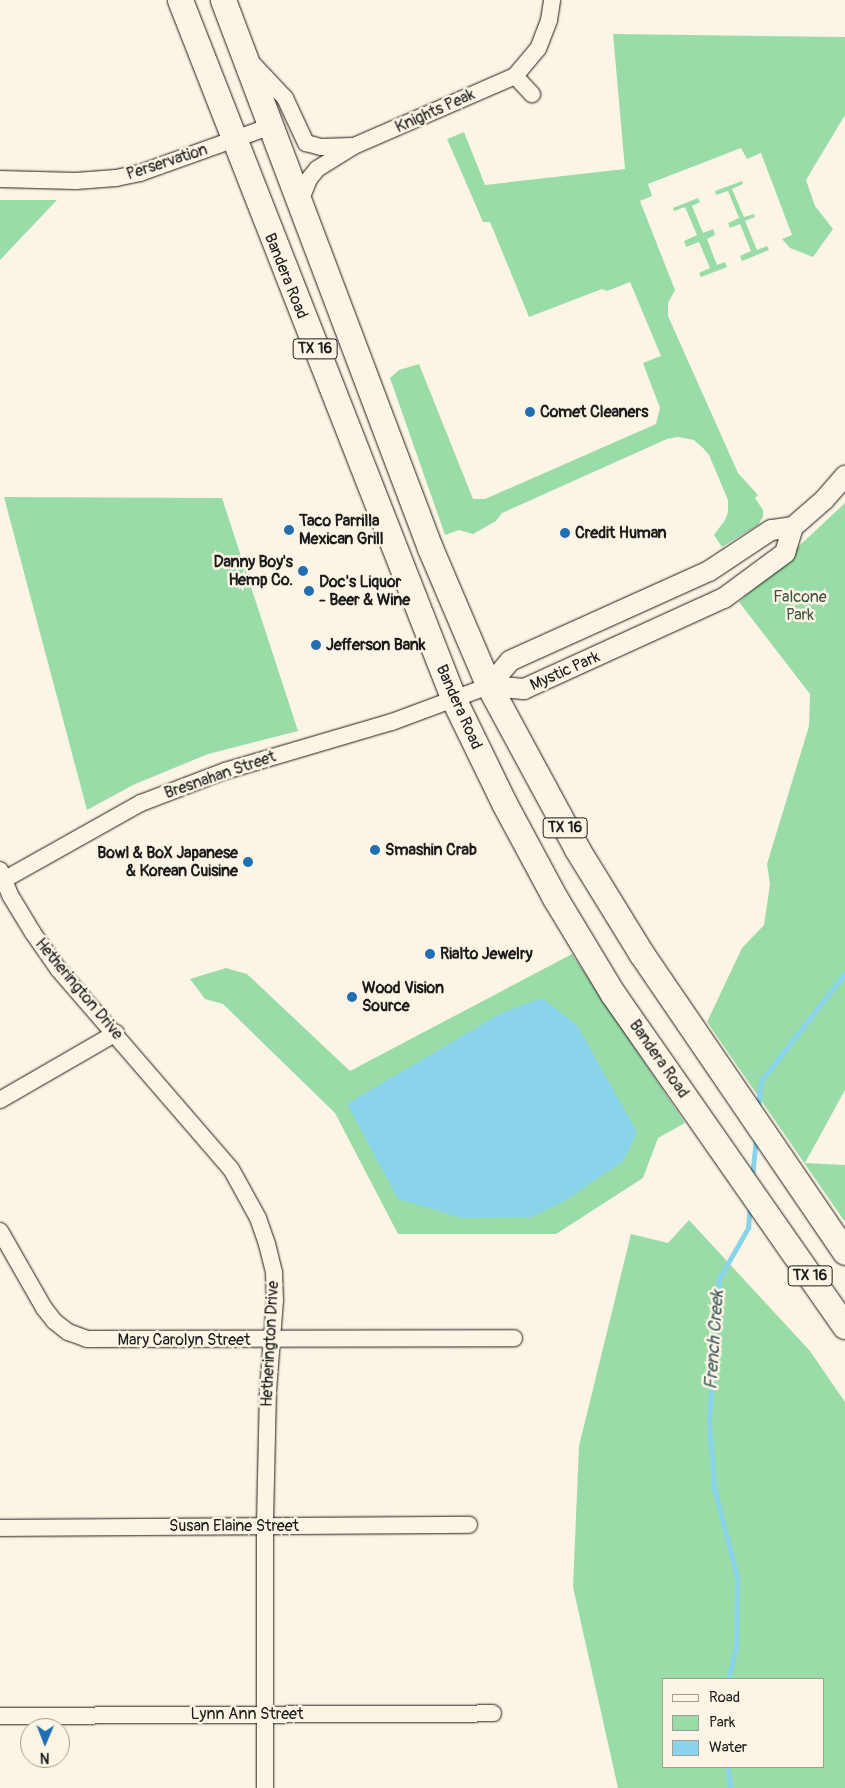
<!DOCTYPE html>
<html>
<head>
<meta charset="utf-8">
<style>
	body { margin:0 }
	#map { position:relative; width:845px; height:1788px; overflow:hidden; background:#fcf5e5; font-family:Pangolin,sans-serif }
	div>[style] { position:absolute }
	.green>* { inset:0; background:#9adca7 }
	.water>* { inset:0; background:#89d4ea }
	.stream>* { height:4.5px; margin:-2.25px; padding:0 2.25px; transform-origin:2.25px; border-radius:2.25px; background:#89d4ea }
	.roads { filter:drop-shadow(0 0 1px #1c1c1c) drop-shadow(0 0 1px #1c1c1c) }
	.minor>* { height:16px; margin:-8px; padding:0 8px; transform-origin:8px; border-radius:8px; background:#fcf5e5 }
	.tertiary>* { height:20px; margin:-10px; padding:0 10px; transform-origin:10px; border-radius:10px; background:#fcf5e5 }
	.primary>* { height:25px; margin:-12.5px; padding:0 12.5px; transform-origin:12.5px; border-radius:12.5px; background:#fcf5e5 }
	.dots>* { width:14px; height:14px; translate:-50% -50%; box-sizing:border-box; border:2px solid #fcf5e5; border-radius:50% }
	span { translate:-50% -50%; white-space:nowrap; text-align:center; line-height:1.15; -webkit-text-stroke:5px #fcf5e5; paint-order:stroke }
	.shield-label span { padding:1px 4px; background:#fcf5e5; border:1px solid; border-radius:4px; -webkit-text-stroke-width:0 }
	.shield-label { font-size:15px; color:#1c1c1c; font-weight:700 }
	.street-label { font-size:16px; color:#1c1c1c }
	.poi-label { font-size:16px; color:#1c1c1c; font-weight:700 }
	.left { translate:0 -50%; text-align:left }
	.right { translate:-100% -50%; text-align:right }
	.park-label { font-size:16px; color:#425646 }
	.water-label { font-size:18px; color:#425c64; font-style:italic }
	.legend { position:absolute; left:662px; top:1678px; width:162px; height:90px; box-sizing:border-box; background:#fcf5e5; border:1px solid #a29e95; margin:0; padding:6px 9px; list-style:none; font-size:15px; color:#1c1c1c }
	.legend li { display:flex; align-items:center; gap:10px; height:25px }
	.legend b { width:25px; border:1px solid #a29e95 }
	.north { position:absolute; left:20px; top:1718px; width:50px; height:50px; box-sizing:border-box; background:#fcf5e5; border:1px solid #a29e95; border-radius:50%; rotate:181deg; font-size:14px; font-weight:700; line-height:20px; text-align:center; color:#1c1c1c }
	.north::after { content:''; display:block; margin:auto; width:18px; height:22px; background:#1f6fb2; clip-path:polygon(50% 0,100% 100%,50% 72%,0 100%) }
</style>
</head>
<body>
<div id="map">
	<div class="green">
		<div style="clip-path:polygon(613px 34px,845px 37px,845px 115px,806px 180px,815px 206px,833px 229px,813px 257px,790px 248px,782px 239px,792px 235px,761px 153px,747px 159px,741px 148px,648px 184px,652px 196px,640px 201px,675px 290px,668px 303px,668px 316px,738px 473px,758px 495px,755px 498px,763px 510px,763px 517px,758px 525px,722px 547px,714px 535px,725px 520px,728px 512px,728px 500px,709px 455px,703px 448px,694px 440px,678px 437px,667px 439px,502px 513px,496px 521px,473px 534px,459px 530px,445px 535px,390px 378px,399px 370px,419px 364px,473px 499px,485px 499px,656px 424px,660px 408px,643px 363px,661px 356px,630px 282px,607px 291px,602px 289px,529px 317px,490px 222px,483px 222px,447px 139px,464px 132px,485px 185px,625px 169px)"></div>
		<div style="clip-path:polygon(742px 181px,743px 184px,732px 189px,744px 217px,754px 214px,755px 217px,745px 221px,757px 250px,767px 246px,769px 250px,742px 261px,740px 256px,751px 251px,740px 224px,730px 228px,728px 223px,739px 218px,728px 191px,716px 195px,715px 191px)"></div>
		<div style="clip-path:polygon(698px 198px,700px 202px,692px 206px,703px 233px,713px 229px,715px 235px,707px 239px,717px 265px,725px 262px,727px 267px,701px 277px,699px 273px,710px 268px,699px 242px,686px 247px,684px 241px,697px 235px,685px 207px,674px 211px,673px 208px)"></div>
		<div style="clip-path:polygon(0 200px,57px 200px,0 260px)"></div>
		<div style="clip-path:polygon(4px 497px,222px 498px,298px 731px,208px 754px,133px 785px,87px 810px)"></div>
		<div style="clip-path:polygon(845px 503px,845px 1090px,805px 1163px,845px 1165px,845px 1222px,707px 1022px,742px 948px,764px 925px,770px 884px,767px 864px,809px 726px,810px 694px,739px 602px)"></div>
		<div style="clip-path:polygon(572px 954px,685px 1123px,658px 1138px,643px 1178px,556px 1234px,398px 1234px,335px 1113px,223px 1004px,205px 999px,190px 979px,226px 968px,247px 974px,350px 1071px)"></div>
		<div style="clip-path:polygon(evenodd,689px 1220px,810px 1351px,845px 1402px,845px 1788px,618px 1788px,573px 1587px,579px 1446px,631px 1234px,668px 1243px,689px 1220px,664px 1679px,824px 1679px,824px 1767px,664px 1767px,664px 1679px)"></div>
	</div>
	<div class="water">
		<div style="clip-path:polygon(542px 998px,577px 1025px,637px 1132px,623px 1161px,568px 1199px,532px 1217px,463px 1218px,398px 1199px,347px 1104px,501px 1013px)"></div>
	</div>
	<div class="stream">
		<div style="left:758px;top:1108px;width:27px;rotate:-84deg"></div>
		<div style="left:761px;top:1081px;width:137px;rotate:-52.1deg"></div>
		<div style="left:752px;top:1177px;width:39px;rotate:-84deg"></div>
		<div style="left:728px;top:1679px;width:32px;rotate:-76deg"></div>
		<div style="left:736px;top:1648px;width:71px;rotate:-89.2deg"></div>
		<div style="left:737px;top:1577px;width:92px;rotate:-104.5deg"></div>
		<div style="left:714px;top:1488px;width:67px;rotate:-94.3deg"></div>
		<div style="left:709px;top:1421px;width:142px;rotate:-86deg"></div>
		<div style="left:719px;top:1279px;width:59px;rotate:-60.4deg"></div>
		<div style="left:748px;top:1228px;width:23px;rotate:-85deg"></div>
		<div style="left:728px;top:1767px;width:21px;rotate:82deg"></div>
	</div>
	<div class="roads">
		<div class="minor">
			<div style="left:252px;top:63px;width:48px;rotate:46.7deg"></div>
			<div style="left:285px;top:98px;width:50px;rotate:65deg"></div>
			<div style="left:306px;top:143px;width:16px;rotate:15deg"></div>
			<div style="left:321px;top:147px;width:31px;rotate:-2deg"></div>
			<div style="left:515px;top:76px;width:25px;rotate:47deg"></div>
			<div style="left:0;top:179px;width:76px;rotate:1.5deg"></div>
			<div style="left:76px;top:181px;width:40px;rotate:-4.3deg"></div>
			<div style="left:116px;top:178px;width:25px;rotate:-12deg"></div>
			<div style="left:140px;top:173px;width:139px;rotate:-19.7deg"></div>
			<div style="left:299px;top:204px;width:27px;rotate:-68deg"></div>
			<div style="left:309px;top:179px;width:13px;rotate:-51deg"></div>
			<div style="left:317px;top:169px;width:44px;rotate:-31.9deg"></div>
			<div style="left:354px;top:146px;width:176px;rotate:-23.5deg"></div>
			<div style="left:515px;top:76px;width:35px;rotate:-50deg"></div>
			<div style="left:538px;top:49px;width:31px;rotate:-69deg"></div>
			<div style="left:549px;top:20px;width:20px;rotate:-81deg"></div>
			<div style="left:0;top:870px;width:27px;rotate:68deg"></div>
			<div style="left:10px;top:895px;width:44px;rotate:58.8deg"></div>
			<div style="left:33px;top:933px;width:45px;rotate:54.9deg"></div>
			<div style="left:59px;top:970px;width:263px;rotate:49.2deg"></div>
			<div style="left:231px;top:1169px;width:56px;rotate:61.1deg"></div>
			<div style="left:258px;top:1218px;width:28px;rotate:71deg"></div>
			<div style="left:267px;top:1244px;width:30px;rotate:76deg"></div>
			<div style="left:274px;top:1273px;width:27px;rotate:88deg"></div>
			<div style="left:275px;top:1300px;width:90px;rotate:94.4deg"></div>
			<div style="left:268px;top:1390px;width:136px;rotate:91.3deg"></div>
			<div style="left:265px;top:1526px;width:262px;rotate:90deg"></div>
			<div style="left:0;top:882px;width:162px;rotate:-29.3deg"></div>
			<div style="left:141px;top:803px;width:90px;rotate:-20.9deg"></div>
			<div style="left:225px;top:771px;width:174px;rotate:-16.4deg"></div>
			<div style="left:392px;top:722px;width:103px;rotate:-20.4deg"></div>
			<div style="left:0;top:1100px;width:134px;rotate:-30deg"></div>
			<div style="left:0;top:1231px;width:89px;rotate:60.3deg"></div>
			<div style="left:44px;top:1308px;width:16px;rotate:52deg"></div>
			<div style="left:54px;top:1321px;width:18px;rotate:38deg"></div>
			<div style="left:68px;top:1332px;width:20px;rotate:20deg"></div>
			<div style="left:87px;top:1339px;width:427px;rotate:-0.1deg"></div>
			<div style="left:0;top:1528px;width:469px;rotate:-0.4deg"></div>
			<div style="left:0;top:1716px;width:493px;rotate:-0.3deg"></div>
		</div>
		<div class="tertiary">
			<div style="left:793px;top:527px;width:22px;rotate:172deg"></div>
			<div style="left:771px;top:530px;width:74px;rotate:146.5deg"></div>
			<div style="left:709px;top:571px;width:218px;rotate:155.7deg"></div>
			<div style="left:510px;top:661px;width:33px;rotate:130deg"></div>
			<div style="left:489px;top:686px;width:35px;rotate:5deg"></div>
			<div style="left:524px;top:689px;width:220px;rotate:-24.5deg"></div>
			<div style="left:724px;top:598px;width:76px;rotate:-36.4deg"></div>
			<div style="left:785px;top:553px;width:27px;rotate:-73deg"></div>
			<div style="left:793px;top:527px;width:41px;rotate:-41.1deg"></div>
			<div style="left:824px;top:500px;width:32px;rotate:-49deg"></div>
		</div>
		<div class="primary">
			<div style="left:180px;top:0;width:752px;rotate:68.62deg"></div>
			<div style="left:454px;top:700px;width:114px;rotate:64.1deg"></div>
			<div style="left:504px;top:803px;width:108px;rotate:61.8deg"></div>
			<div style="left:555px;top:898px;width:112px;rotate:58.9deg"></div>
			<div style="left:613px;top:994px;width:405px;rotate:55.1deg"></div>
			<div style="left:223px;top:0;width:586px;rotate:69.31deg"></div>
			<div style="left:430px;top:548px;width:150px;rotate:66.9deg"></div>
			<div style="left:489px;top:686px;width:185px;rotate:61.6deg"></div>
			<div style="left:577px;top:849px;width:122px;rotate:58.4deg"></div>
			<div style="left:641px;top:953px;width:362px;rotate:55.7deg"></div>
		</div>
	</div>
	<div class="dots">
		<div style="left:530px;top:412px;background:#1f6fb2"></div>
		<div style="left:289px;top:530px;background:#1f6fb2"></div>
		<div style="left:565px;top:533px;background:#1f6fb2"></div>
		<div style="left:303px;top:571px;background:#1f6fb2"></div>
		<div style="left:309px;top:591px;background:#1f6fb2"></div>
		<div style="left:316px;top:645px;background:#1f6fb2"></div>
		<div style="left:375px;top:850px;background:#1f6fb2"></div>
		<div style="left:248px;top:862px;background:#1f6fb2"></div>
		<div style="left:430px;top:954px;background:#1f6fb2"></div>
		<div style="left:352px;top:997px;background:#1f6fb2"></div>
	</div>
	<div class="shield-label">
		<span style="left:315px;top:349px">TX 16</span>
		<span style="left:565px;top:828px">TX 16</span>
		<span style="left:810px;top:1276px">TX 16</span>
	</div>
	<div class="street-label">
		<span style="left:435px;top:111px;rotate:-24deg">Knights Peak</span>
		<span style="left:167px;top:162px;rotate:-18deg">Perservation</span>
		<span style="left:286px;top:276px;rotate:68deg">Bandera Road</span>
		<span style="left:565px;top:671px;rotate:-24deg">Mystic Park</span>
		<span style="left:459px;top:707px;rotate:66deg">Bandera Road</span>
		<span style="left:220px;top:775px;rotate:-19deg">Bresnahan Street</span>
		<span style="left:79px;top:989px;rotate:50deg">Hetherington Drive</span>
		<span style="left:659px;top:1059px;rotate:55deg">Bandera Road</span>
		<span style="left:184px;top:1340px">Mary Carolyn Street</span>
		<span style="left:270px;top:1344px;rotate:-87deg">Hetherington Drive</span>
		<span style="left:234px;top:1526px">Susan Elaine Street</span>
		<span style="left:247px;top:1714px">Lynn Ann Street</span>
	</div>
	<div class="poi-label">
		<span class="left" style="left:540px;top:412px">Comet Cleaners</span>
		<span class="left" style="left:299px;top:530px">Taco Parrilla<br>Mexican Grill</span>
		<span class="left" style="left:575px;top:533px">Credit Human</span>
		<span class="right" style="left:293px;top:571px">Danny Boy's<br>Hemp Co.</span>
		<span class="left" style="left:319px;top:591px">Doc's Liquor<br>- Beer &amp; Wine</span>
		<span class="left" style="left:326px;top:645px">Jefferson Bank</span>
		<span class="left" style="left:385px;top:850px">Smashin Crab</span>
		<span class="right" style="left:238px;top:862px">Bowl &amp; BoX Japanese<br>&amp; Korean Cuisine</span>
		<span class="left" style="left:440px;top:954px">Rialto Jewelry</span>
		<span class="left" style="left:362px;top:997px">Wood Vision<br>Source</span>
	</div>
	<div class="park-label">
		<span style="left:800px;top:606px">Falcone<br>Park</span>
	</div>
	<div class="water-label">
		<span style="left:715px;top:1340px;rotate:-86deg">French Creek</span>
	</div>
	<ul class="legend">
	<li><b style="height:6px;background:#fcf5e5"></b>Road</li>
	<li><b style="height:14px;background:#9adca7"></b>Park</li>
	<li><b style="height:14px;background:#89d4ea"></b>Water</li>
	</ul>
	<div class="north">N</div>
</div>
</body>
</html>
